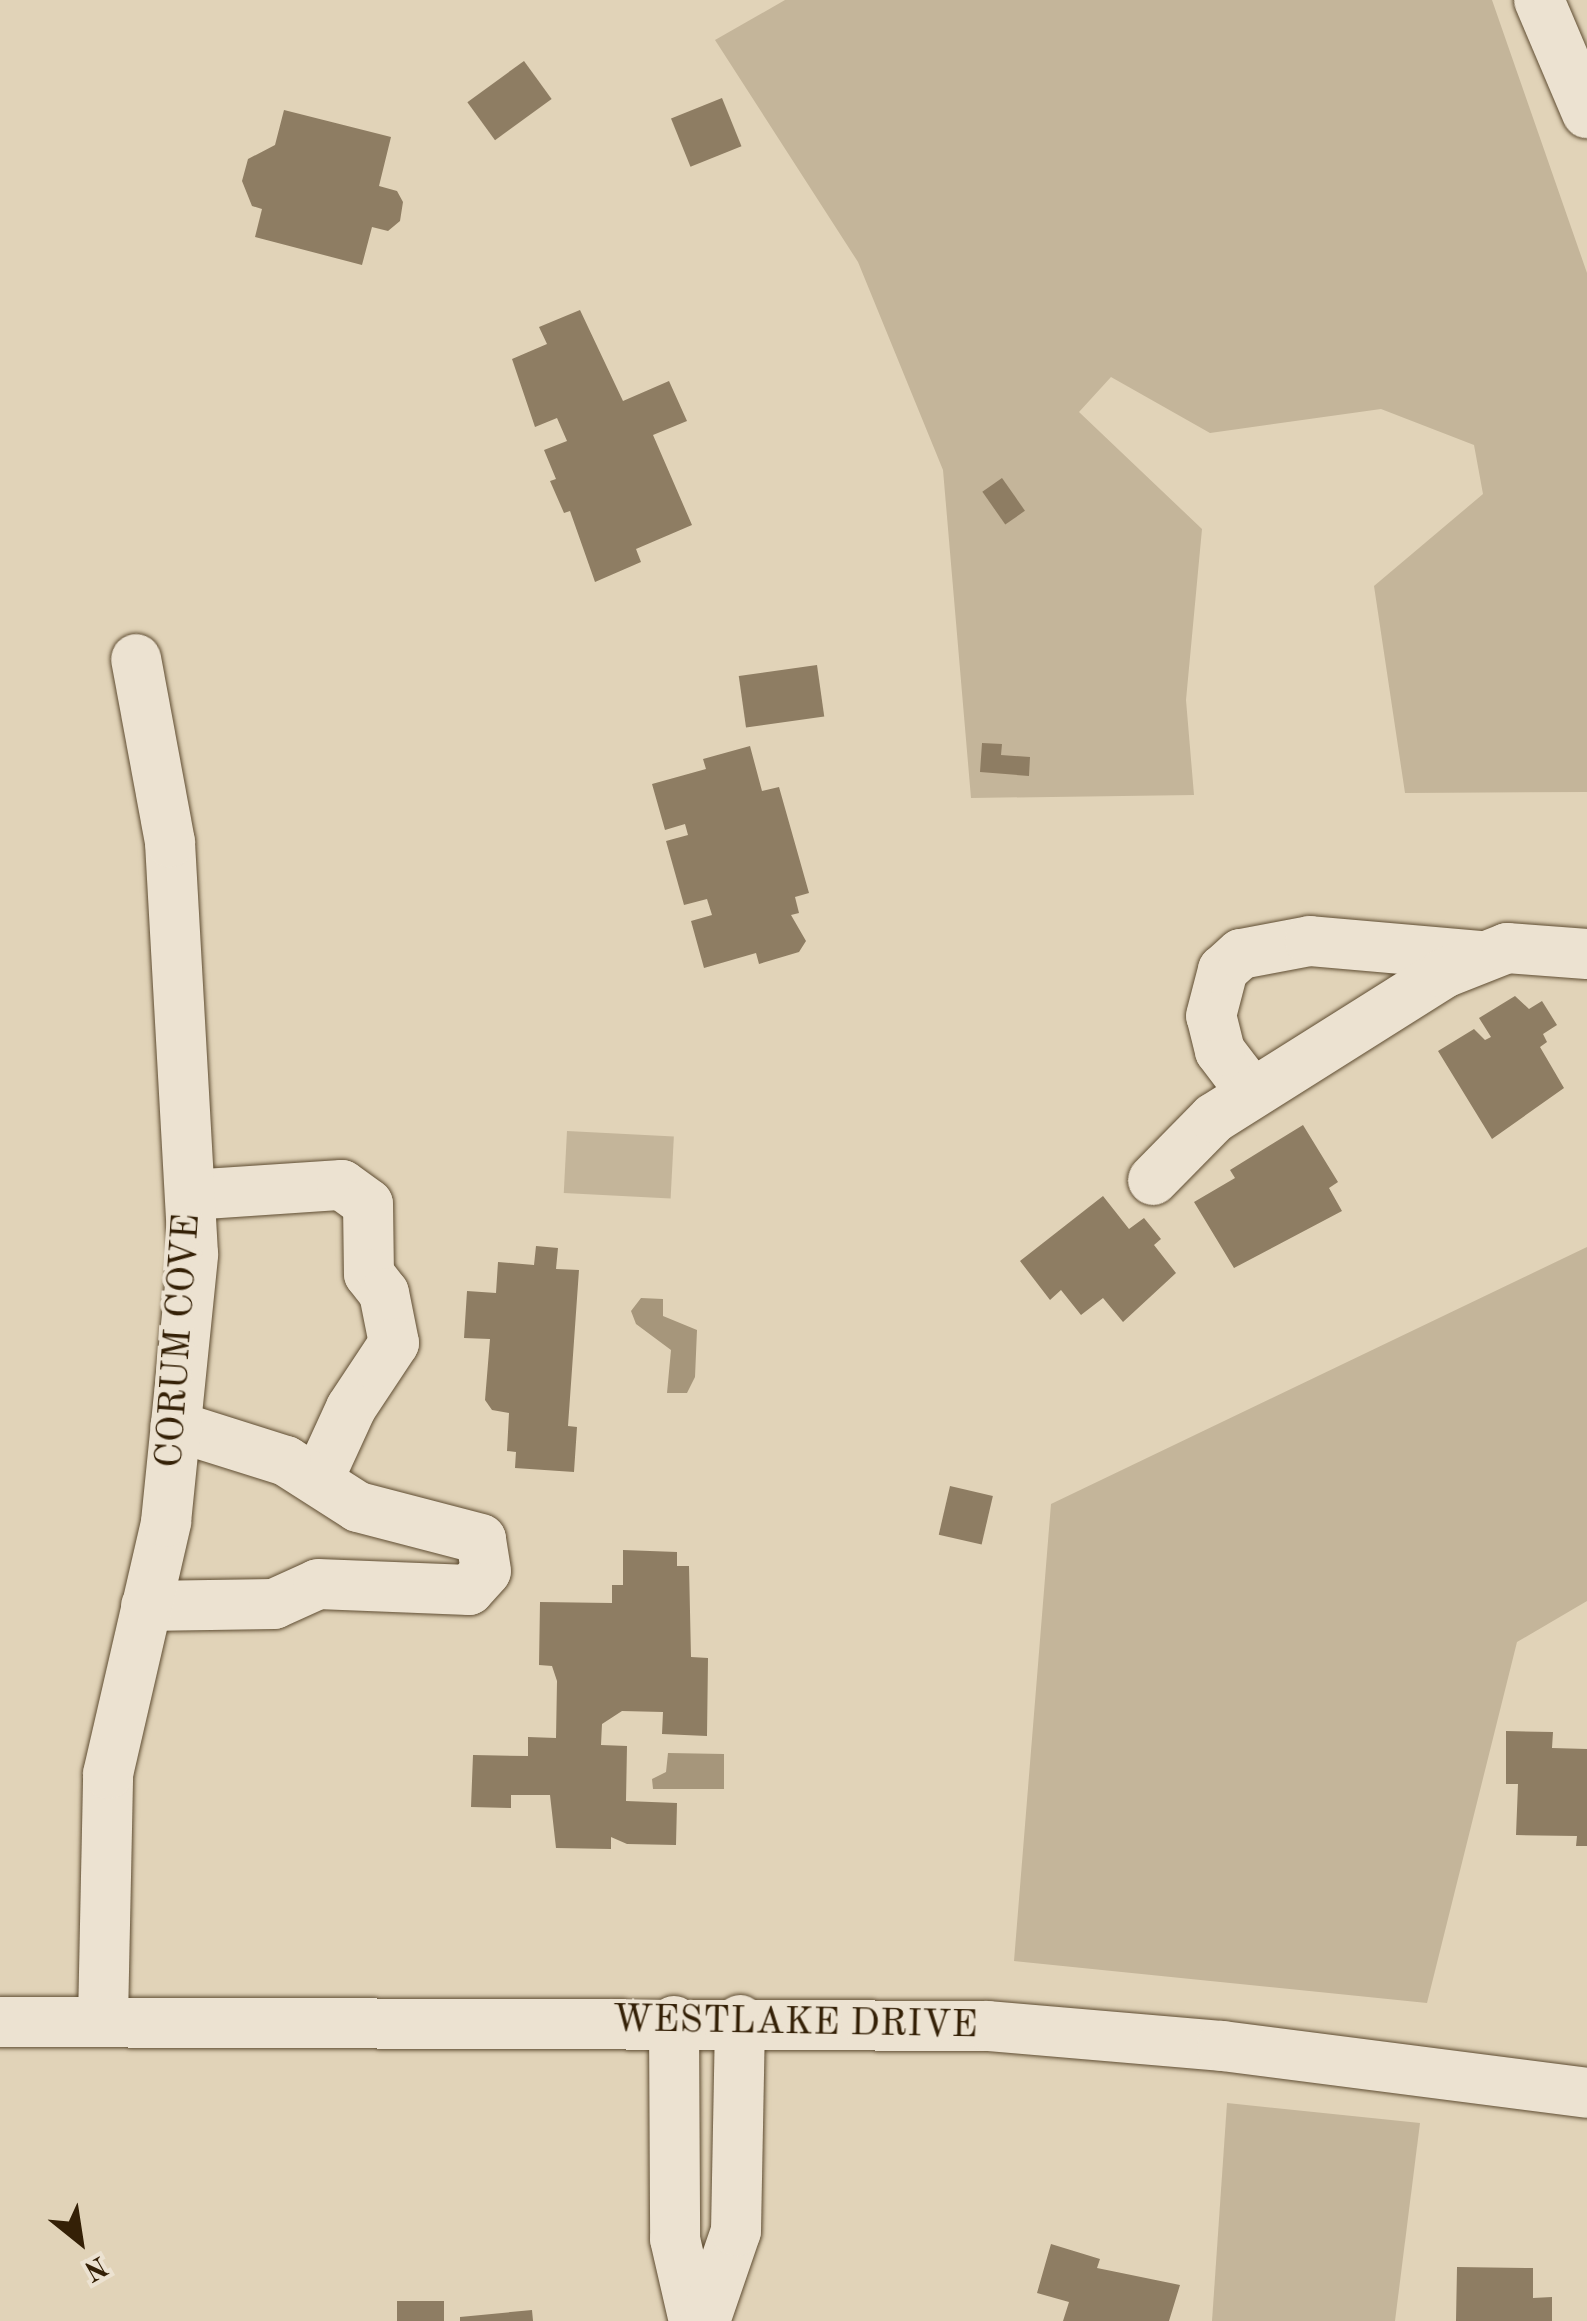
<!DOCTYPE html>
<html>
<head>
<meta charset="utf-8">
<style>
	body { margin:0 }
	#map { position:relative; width:1587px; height:2321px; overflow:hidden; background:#e1d3b8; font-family:"Old Standard TT",serif }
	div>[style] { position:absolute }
	.green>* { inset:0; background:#c4b59a; transform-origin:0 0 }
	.water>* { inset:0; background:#a6967b }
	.building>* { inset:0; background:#8e7d63; transform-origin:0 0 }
	.roads { filter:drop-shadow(0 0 2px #5f4d32) drop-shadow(0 0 2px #5f4d32) }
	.minor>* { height:50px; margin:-25px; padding:0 25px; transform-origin:25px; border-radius:25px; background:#ece2d1 }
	span { translate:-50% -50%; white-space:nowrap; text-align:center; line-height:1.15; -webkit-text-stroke:8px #ece2d1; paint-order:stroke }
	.street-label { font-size:38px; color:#342006 }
	.north { position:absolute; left:30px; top:2191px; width:100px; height:100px; -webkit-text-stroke:8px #ece2d1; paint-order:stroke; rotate:150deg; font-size:28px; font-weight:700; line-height:40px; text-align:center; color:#342006 }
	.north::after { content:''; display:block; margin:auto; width:35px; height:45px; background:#342006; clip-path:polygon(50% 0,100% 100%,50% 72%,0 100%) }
</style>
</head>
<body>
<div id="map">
	<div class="green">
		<div style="clip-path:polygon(785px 0,1492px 0,1587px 273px,1587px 792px,1405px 793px,1374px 586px,1483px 494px,1474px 445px,1381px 409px,1210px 433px,1111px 377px,1079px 412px,1202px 529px,1186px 700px,1194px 795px,971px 798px,943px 470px,858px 262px,715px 40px)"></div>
		<div style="left:567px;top:1131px;width:107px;height:62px;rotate:3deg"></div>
		<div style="clip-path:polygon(1587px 1247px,1587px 1601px,1517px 1642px,1427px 2003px,1014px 1961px,1051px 1504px)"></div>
		<div style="clip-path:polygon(1227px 2103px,1420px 2123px,1395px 2321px,1212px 2321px)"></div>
	</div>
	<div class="water">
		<div style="clip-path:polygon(641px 1298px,663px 1299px,663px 1316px,697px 1330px,695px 1377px,687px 1393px,667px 1393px,671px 1350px,636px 1324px,631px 1311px)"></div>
		<div style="clip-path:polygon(668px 1753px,724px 1754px,724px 1789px,653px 1789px,652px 1779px,666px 1772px)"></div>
	</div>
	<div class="building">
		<div style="left:524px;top:61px;width:47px;height:70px;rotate:54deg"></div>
		<div style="left:722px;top:98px;width:52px;height:55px;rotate:68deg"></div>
		<div style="clip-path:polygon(284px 110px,391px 137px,379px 186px,397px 191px,403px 202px,400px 221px,388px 231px,372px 227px,362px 265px,255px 237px,262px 209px,252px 206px,242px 181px,248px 159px,275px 145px)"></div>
		<div style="clip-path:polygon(580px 310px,623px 401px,669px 381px,687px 421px,653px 435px,692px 525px,636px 549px,641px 562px,595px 582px,570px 511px,564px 513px,550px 481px,556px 479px,544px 450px,567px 441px,557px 418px,535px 427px,512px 359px,547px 344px,539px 327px)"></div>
		<div style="left:1002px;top:478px;width:40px;height:24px;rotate:55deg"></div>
		<div style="left:817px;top:665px;width:52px;height:79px;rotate:82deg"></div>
		<div style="clip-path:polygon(982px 743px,1002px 744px,1001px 755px,1030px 757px,1029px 776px,980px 772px)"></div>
		<div style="clip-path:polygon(750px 746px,762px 791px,779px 787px,809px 893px,795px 897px,799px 913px,791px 915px,806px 941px,799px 952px,759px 964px,756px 953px,704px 968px,691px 921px,712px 915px,707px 899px,684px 905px,666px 841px,688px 835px,685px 824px,665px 830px,652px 784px,706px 769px,703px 759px)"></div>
		<div style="clip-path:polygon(1515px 996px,1529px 1009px,1542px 1001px,1557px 1025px,1543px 1034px,1547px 1042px,1540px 1047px,1564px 1088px,1492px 1139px,1438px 1051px,1474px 1029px,1485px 1040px,1491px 1037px,1479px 1018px)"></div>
		<div style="clip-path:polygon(1303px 1125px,1338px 1182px,1329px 1188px,1342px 1211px,1234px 1268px,1194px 1202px,1235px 1178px,1230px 1170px)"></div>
		<div style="clip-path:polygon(1103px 1196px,1129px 1229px,1144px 1218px,1161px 1239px,1154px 1245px,1176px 1273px,1123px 1322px,1103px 1298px,1081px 1315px,1061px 1290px,1050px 1300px,1020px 1261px)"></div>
		<div style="clip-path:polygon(536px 1246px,558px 1248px,556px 1269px,579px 1270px,568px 1426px,577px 1427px,574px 1472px,515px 1468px,516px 1452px,507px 1451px,509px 1413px,492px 1410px,485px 1400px,490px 1339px,464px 1338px,467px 1291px,496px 1293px,498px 1262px,534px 1265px)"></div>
		<div style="left:950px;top:1486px;width:44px;height:50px;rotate:13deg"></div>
		<div style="clip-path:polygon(623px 1550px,677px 1552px,677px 1566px,689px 1566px,691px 1657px,708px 1658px,707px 1736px,662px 1734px,663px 1712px,622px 1711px,602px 1724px,601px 1745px,627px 1746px,626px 1801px,677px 1803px,676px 1845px,627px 1844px,611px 1837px,611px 1849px,556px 1848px,550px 1795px,511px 1795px,511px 1808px,471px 1807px,473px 1755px,528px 1756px,528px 1737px,556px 1738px,557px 1681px,552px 1666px,539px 1665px,540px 1602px,612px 1603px,612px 1585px,623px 1585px)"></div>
		<div style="clip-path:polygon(1506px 1731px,1553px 1732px,1552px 1748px,1587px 1749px,1587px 1846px,1576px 1846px,1577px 1836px,1516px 1835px,1518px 1784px,1506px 1784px)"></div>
		<div style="clip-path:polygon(1051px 2244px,1100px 2259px,1097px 2268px,1180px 2285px,1169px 2321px,1063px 2321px,1069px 2302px,1037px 2293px)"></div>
		<div style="clip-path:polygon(1457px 2267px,1533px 2268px,1533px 2298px,1552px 2297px,1552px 2321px,1456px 2321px)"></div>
		<div style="left:444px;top:2301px;width:20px;height:47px;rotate:90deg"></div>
		<div style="clip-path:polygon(532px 2310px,533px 2321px,460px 2321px,460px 2317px)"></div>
	</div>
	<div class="roads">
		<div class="minor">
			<div style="left:1539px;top:0;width:123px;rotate:67deg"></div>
			<div style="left:1252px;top:1093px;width:53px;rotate:-127.3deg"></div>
			<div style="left:1220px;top:1051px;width:36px;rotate:-104deg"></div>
			<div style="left:1211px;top:1016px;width:48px;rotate:-75.4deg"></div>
			<div style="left:1223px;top:970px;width:24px;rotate:-42deg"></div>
			<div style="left:1241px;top:954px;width:70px;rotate:-10.7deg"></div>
			<div style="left:1310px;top:941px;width:171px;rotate:5deg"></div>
			<div style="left:1153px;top:1180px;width:87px;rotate:-45.5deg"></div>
			<div style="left:1214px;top:1118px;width:272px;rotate:-32.2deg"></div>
			<div style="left:1444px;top:973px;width:68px;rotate:-21.6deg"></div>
			<div style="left:1507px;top:948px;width:80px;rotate:4.3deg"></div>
			<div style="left:190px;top:1195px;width:152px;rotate:-3.8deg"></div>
			<div style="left:342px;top:1185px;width:32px;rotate:36deg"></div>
			<div style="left:368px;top:1204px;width:70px;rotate:89.2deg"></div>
			<div style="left:369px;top:1274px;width:24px;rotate:52deg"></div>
			<div style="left:384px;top:1293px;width:51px;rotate:78.7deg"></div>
			<div style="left:394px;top:1343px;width:78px;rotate:123.5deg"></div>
			<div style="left:351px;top:1408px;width:77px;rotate:114.6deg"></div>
			<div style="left:146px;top:1606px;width:128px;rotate:-0.9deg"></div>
			<div style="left:274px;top:1604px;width:48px;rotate:-24.4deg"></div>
			<div style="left:318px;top:1584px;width:151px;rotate:2.3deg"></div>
			<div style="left:469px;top:1590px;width:25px;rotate:-48deg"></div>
			<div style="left:486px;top:1571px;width:32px;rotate:-99deg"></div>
			<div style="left:481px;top:1539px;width:127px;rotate:-165.4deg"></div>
			<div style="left:358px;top:1507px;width:85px;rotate:-147.4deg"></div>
			<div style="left:286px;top:1461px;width:116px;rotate:-162.5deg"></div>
			<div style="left:103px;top:2020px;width:246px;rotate:-88.8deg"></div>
			<div style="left:108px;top:1774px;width:259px;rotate:-77deg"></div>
			<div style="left:166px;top:1522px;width:269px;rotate:-84.2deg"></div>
			<div style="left:193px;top:1254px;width:413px;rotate:-93.2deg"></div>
			<div style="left:170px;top:842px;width:186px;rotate:-100.5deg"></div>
			<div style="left:674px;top:2021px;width:218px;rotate:89.7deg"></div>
			<div style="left:675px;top:2239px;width:84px;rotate:77deg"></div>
			<div style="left:0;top:2022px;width:988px;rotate:0.23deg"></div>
			<div style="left:988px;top:2026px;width:235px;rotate:4.9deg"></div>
			<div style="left:1222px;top:2046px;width:368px;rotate:7.3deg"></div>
			<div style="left:705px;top:2321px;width:95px;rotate:-71deg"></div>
			<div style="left:736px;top:2231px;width:211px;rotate:-88.9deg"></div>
		</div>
	</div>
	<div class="street-label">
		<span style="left:180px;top:1341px;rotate:-86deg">CORUM COVE</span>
		<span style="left:795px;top:2024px;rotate:1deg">WESTLAKE DRIVE</span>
	</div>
	<div class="north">N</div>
</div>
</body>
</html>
